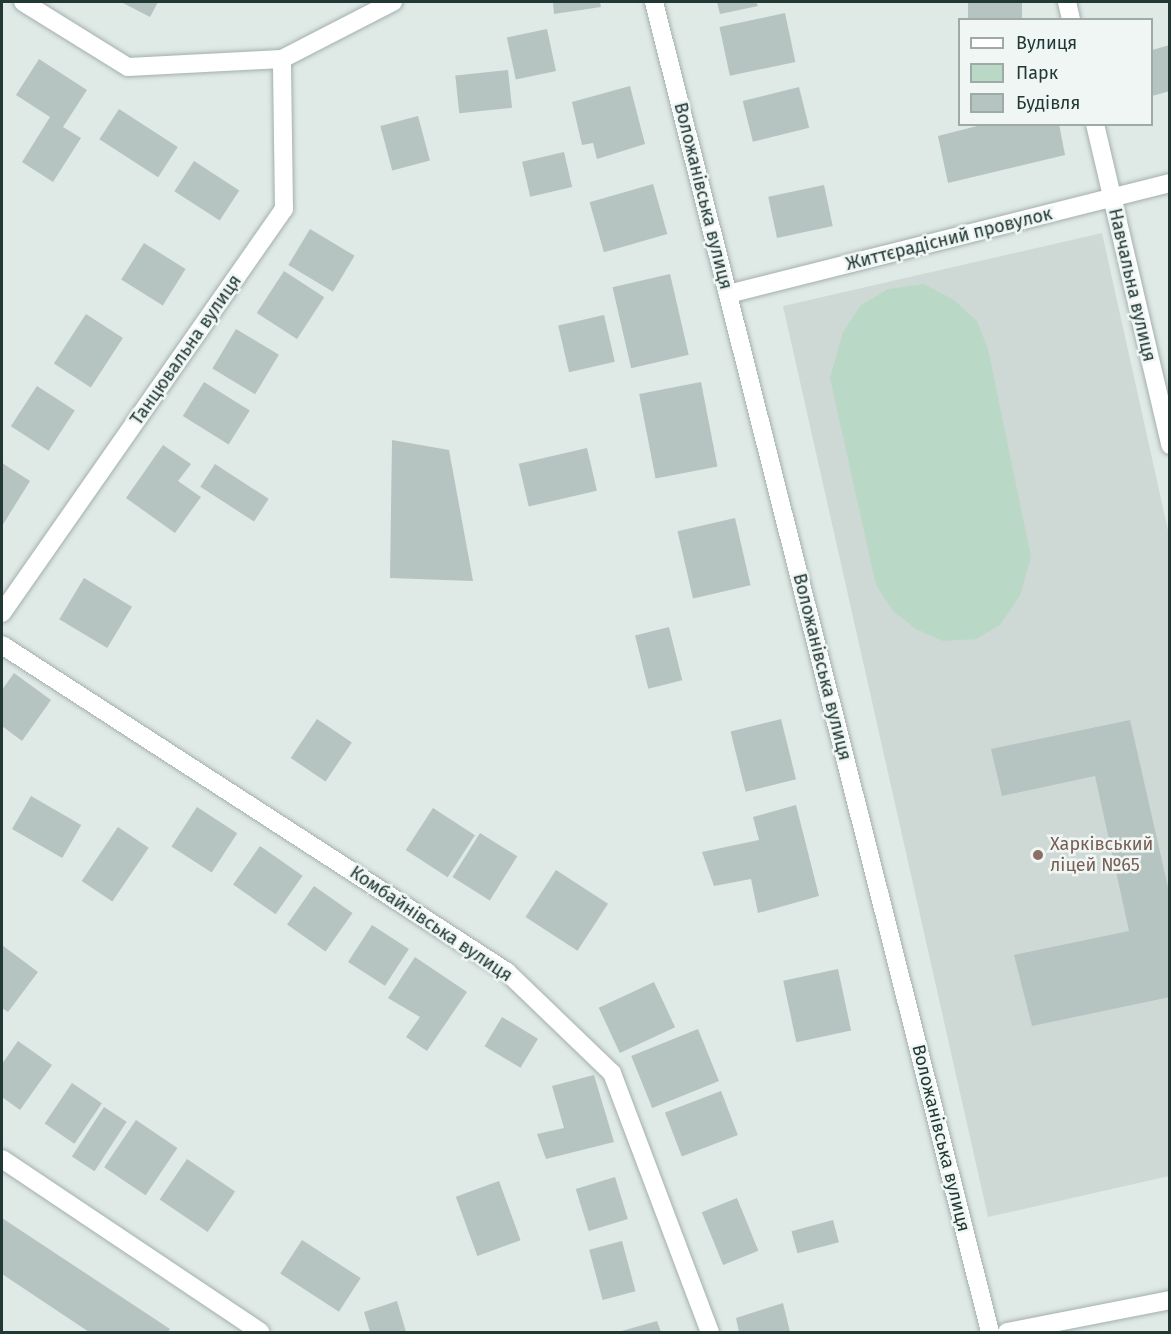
<!DOCTYPE html>
<html>
<head>
<meta charset="utf-8">
<style>
	body { margin:0 }
	#map { position:relative; width:1171px; height:1334px; overflow:hidden; background:#dfe9e6; font-family:"Fira Sans",sans-serif }
	div>[style] { position:absolute }
	.built>* { inset:0; background:#ced9d5 }
	.green>* { inset:0; background:#b9d9c6 }
	.building>* { inset:0; background:#b5c4c0; transform-origin:0 0 }
	.roads { filter:drop-shadow(0 0 2px #a3b0ad) drop-shadow(0 0 2px #a3b0ad) }
	.minor>* { height:18px; margin:-9px; padding:0 9px; transform-origin:9px; border-radius:9px; background:#fff }
	.tertiary>* { height:18px; margin:-9px; padding:0 9px; transform-origin:9px; border-radius:9px; background:#fff }
	.dots>* { width:16px; height:16px; translate:-50% -50%; box-sizing:border-box; border:3px solid #eff6f4; border-radius:50% }
	span { translate:-50% -50%; white-space:nowrap; text-align:center; line-height:1.15; -webkit-text-stroke:5px #eff6f4; paint-order:stroke }
	.street-label { font-size:18px; color:#223835 }
	.education-label { font-size:18px; color:#785e54 }
	.left { translate:0 -50%; text-align:left }
	.frame { position:absolute; inset:0; border:3px solid #223835; pointer-events:none }
	.legend { position:absolute; left:958px; top:18px; width:195px; height:108px; box-sizing:border-box; background:#eff6f4; border:2px solid #9daaa8; margin:0; padding:8px 10px; list-style:none; font-size:18px; color:#223835 }
	.legend li { display:flex; align-items:center; gap:12px; height:30px }
	.legend b { width:30px; border:2px solid #9daaa8 }
</style>
</head>
<body>
<div id="map">
	<div class="built">
		<div style="clip-path:polygon(1102px 233px,1169px 535px,1169px 1176px,988px 1217px,783px 306px)"></div>
	</div>
	<div class="green">
		<div style="clip-path:polygon(924px 284px,954px 300px,977px 321px,988px 349px,1031px 557px,1020px 596px,1000px 625px,976px 639px,943px 641px,916px 629px,893px 611px,876px 585px,830px 378px,843px 332px,861px 305px,888px 289px)"></div>
	</div>
	<div class="building">
		<div style="clip-path:polygon(121px 2px,158px 2px,150px 17px)"></div>
		<div style="clip-path:polygon(553px 2px,600px 2px,601px 7px,554px 14px)"></div>
		<div style="clip-path:polygon(717px 2px,756px 2px,758px 6px,720px 14px)"></div>
		<div style="left:968px;top:2px;width:54px;height:18px"></div>
		<div style="left:785px;top:13px;width:50px;height:67px;rotate:78deg"></div>
		<div style="left:547px;top:29px;width:43px;height:41px;rotate:78deg"></div>
		<div style="clip-path:polygon(1170px 45px,1170px 91px,1152px 96px,1152px 50px)"></div>
		<div style="clip-path:polygon(39px 59px,87px 90px,63px 127px,81px 138px,53px 182px,22px 162px,50px 117px,16px 95px)"></div>
		<div style="left:508px;top:70px;width:38px;height:53px;rotate:84deg"></div>
		<div style="clip-path:polygon(630px 86px,645px 144px,597px 159px,593px 143px,582px 145px,572px 102px)"></div>
		<div style="left:799px;top:87px;width:42px;height:58px;rotate:76deg"></div>
		<div style="left:119px;top:109px;width:70px;height:36px;rotate:33deg"></div>
		<div style="left:418px;top:116px;width:46px;height:39px;rotate:75deg"></div>
		<div style="clip-path:polygon(985px 124px,1059px 124px,1065px 155px,948px 183px,938px 136px)"></div>
		<div style="left:564px;top:152px;width:36px;height:43px;rotate:77deg"></div>
		<div style="left:194px;top:161px;width:54px;height:36px;rotate:33deg"></div>
		<div style="left:653px;top:184px;width:52px;height:66px;rotate:74deg"></div>
		<div style="left:824px;top:185px;width:42px;height:57px;rotate:78deg"></div>
		<div style="left:310px;top:229px;width:52px;height:42px;rotate:31deg"></div>
		<div style="left:144px;top:243px;width:49px;height:43px;rotate:32deg"></div>
		<div style="left:284px;top:271px;width:48px;height:50px;rotate:33deg"></div>
		<div style="left:670px;top:274px;width:83px;height:59px;rotate:77deg"></div>
		<div style="left:86px;top:314px;width:44px;height:59px;rotate:33deg"></div>
		<div style="left:604px;top:315px;width:48px;height:47px;rotate:77deg"></div>
		<div style="left:236px;top:329px;width:50px;height:46px;rotate:31deg"></div>
		<div style="left:204px;top:382px;width:54px;height:40px;rotate:32deg"></div>
		<div style="left:701px;top:382px;width:86px;height:63px;rotate:79deg"></div>
		<div style="left:37px;top:386px;width:45px;height:48px;rotate:33deg"></div>
		<div style="clip-path:polygon(392px 440px,449px 450px,473px 581px,390px 578px)"></div>
		<div style="clip-path:polygon(163px 445px,191px 464px,178px 481px,201px 497px,175px 533px,126px 498px)"></div>
		<div style="left:587px;top:448px;width:44px;height:70px;rotate:77deg"></div>
		<div style="clip-path:polygon(2px 463px,30px 481px,2px 526px)"></div>
		<div style="left:215px;top:464px;width:64px;height:27px;rotate:33deg"></div>
		<div style="left:735px;top:518px;width:69px;height:59px;rotate:77deg"></div>
		<div style="left:84px;top:578px;width:56px;height:48px;rotate:31deg"></div>
		<div style="left:669px;top:627px;width:55px;height:35px;rotate:76deg"></div>
		<div style="clip-path:polygon(14px 673px,51px 700px,22px 741px,2px 726px,2px 690px)"></div>
		<div style="left:317px;top:719px;width:42px;height:47px;rotate:34deg"></div>
		<div style="left:781px;top:719px;width:62px;height:52px;rotate:76deg"></div>
		<div style="clip-path:polygon(1130px 720px,1170px 896px,1170px 997px,1032px 1026px,1014px 955px,1129px 931px,1095px 776px,1002px 796px,991px 749px)"></div>
		<div style="left:31px;top:796px;width:58px;height:38px;rotate:30deg"></div>
		<div style="clip-path:polygon(796px 805px,819px 896px,758px 913px,751px 879px,714px 886px,702px 852px,759px 840px,753px 817px)"></div>
		<div style="left:197px;top:807px;width:48px;height:47px;rotate:33deg"></div>
		<div style="left:433px;top:808px;width:50px;height:50px;rotate:33deg"></div>
		<div style="left:118px;top:827px;width:37px;height:65px;rotate:34deg"></div>
		<div style="left:480px;top:833px;width:44px;height:52px;rotate:32deg"></div>
		<div style="left:260px;top:846px;width:52px;height:47px;rotate:35deg"></div>
		<div style="left:556px;top:870px;width:62px;height:56px;rotate:33deg"></div>
		<div style="left:314px;top:886px;width:47px;height:47px;rotate:35deg"></div>
		<div style="left:372px;top:925px;width:44px;height:44px;rotate:33deg"></div>
		<div style="clip-path:polygon(2px 945px,38px 972px,8px 1012px,2px 1008px)"></div>
		<div style="clip-path:polygon(415px 957px,467px 992px,427px 1051px,406px 1037px,420px 1017px,388px 998px)"></div>
		<div style="left:838px;top:969px;width:63px;height:56px;rotate:78deg"></div>
		<div style="left:654px;top:982px;width:50px;height:61px;rotate:65deg"></div>
		<div style="left:502px;top:1017px;width:42px;height:34px;rotate:31deg"></div>
		<div style="left:698px;top:1029px;width:56px;height:72px;rotate:68deg"></div>
		<div style="clip-path:polygon(18px 1041px,52px 1065px,20px 1110px,2px 1097px,2px 1064px)"></div>
		<div style="clip-path:polygon(594px 1075px,614px 1142px,546px 1159px,537px 1134px,564px 1128px,552px 1086px)"></div>
		<div style="left:72px;top:1083px;width:36px;height:49px;rotate:34deg"></div>
		<div style="left:721px;top:1091px;width:47px;height:60px;rotate:69deg"></div>
		<div style="left:104px;top:1107px;width:27px;height:59px;rotate:33deg"></div>
		<div style="left:136px;top:1120px;width:50px;height:57px;rotate:34deg"></div>
		<div style="left:187px;top:1159px;width:58px;height:49px;rotate:34deg"></div>
		<div style="left:615px;top:1177px;width:44px;height:41px;rotate:73deg"></div>
		<div style="left:499px;top:1181px;width:63px;height:46px;rotate:70deg"></div>
		<div style="left:737px;top:1198px;width:57px;height:38px;rotate:68deg"></div>
		<div style="clip-path:polygon(2px 1218px,170px 1329px,168px 1332px,89px 1332px,2px 1274px)"></div>
		<div style="left:833px;top:1220px;width:23px;height:43px;rotate:75deg"></div>
		<div style="left:302px;top:1240px;width:70px;height:40px;rotate:33deg"></div>
		<div style="left:622px;top:1241px;width:52px;height:34px;rotate:75deg"></div>
		<div style="clip-path:polygon(397px 1301px,406px 1332px,370px 1332px,364px 1312px)"></div>
		<div style="clip-path:polygon(783px 1303px,790px 1332px,739px 1332px,736px 1318px)"></div>
		<div style="clip-path:polygon(657px 1321px,661px 1332px,618px 1332px)"></div>
	</div>
	<div class="roads">
		<div class="minor">
			<div style="left:23px;top:2px;width:123px;rotate:31.8deg"></div>
			<div style="left:128px;top:67px;width:154px;rotate:-3deg"></div>
			<div style="left:282px;top:59px;width:125px;rotate:-27.2deg"></div>
			<div style="left:654px;top:2px;width:1372px;rotate:75.82deg"></div>
			<div style="left:1067px;top:2px;width:18px;rotate:77deg"></div>
			<div style="left:1095px;top:124px;width:330px;rotate:76.8deg"></div>
			<div style="left:728px;top:294px;width:456px;rotate:-14.1deg"></div>
			<div style="left:2px;top:613px;width:493px;rotate:-55.1deg"></div>
			<div style="left:284px;top:209px;width:150px;rotate:-90.8deg"></div>
			<div style="left:2px;top:645px;width:602px;rotate:32.92deg"></div>
			<div style="left:507px;top:972px;width:146px;rotate:43.9deg"></div>
			<div style="left:612px;top:1073px;width:277px;rotate:69.3deg"></div>
			<div style="left:2px;top:1159px;width:311px;rotate:33.8deg"></div>
		</div>
		<div class="tertiary">
			<div style="left:1007px;top:1332px;width:166px;rotate:-11.1deg"></div>
		</div>
	</div>
	<div class="dots">
		<div style="left:1038px;top:855px;background:#8d6e63"></div>
	</div>
	<div class="street-label">
		<span style="left:703px;top:196px;rotate:76deg">Воложанівська вулиця</span>
		<span style="left:949px;top:239px;rotate:-14deg">Життєрадісний провулок</span>
		<span style="left:1132px;top:285px;rotate:77deg">Навчальна вулиця</span>
		<span style="left:186px;top:350px;rotate:-55deg">Танцювальна вулиця</span>
		<span style="left:822px;top:667px;rotate:76deg">Воложанівська вулиця</span>
		<span style="left:431px;top:924px;rotate:34deg">Комбайнівська вулиця</span>
		<span style="left:941px;top:1138px;rotate:76deg">Воложанівська вулиця</span>
	</div>
	<div class="education-label">
		<span class="left" style="left:1050px;top:855px">Харківський<br>ліцей №65</span>
	</div>
	<div class="frame"></div>
	<ul class="legend">
	<li><b style="height:8px;background:#fff"></b>Вулиця</li>
	<li><b style="height:16px;background:#b9d9c6"></b>Парк</li>
	<li><b style="height:16px;background:#b5c4c0"></b>Будівля</li>
	</ul>
</div>
</body>
</html>
